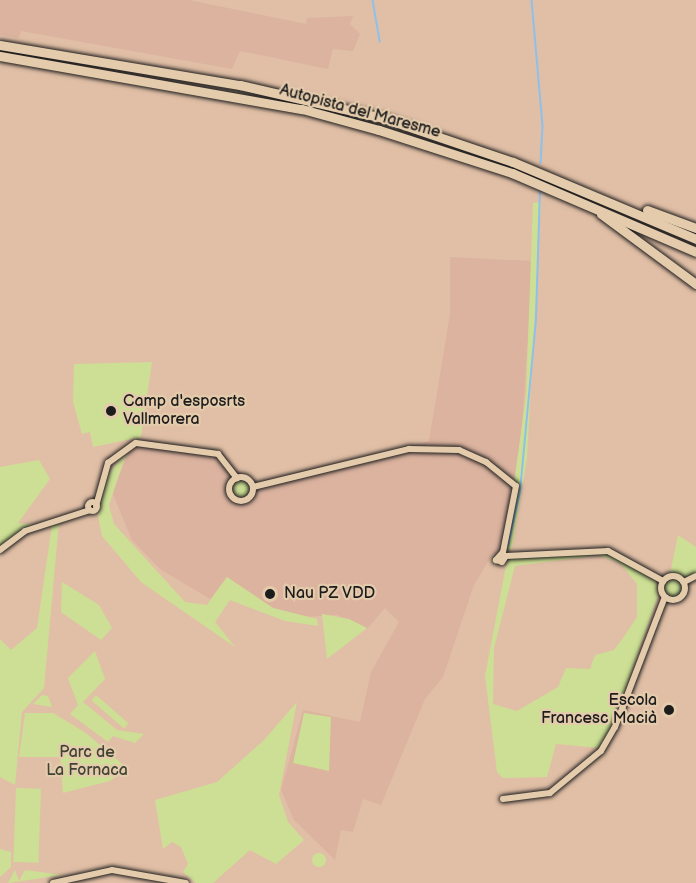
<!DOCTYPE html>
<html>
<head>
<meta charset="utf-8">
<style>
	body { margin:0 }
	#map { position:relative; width:696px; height:883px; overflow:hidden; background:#e1bfa6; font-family:"Balsamiq Sans",sans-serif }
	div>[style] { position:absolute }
	.built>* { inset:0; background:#dbb39f }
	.green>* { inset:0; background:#cddf94; transform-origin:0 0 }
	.round { border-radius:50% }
	.stream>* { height:1.5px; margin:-0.75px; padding:0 0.75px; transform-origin:0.75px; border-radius:0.75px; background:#8ec0ea }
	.roads { filter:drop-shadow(0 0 2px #1c1c1c) drop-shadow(0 0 2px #1c1c1c) }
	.tertiary>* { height:6px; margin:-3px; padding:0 3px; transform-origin:3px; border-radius:3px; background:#e4cbac }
	.tertiary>.ring { margin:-3px; padding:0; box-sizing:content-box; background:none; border:6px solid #e4cbac; border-radius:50% }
	.motorway>* { height:9px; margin:-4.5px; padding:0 4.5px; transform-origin:4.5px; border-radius:4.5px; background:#e4cbac }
	.dots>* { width:16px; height:16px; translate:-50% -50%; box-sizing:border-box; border:3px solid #e4cbac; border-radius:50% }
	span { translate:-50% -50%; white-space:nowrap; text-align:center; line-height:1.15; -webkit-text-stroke:4.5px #e4cbac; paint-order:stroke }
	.street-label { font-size:16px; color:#1c1c1c }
	.poi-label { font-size:16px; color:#1c1c1c }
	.left { translate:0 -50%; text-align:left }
	.right { translate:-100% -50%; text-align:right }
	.park-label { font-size:16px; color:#3f4334 }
</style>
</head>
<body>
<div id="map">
	<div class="built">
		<div style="clip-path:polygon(0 0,189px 0,306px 24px,307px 18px,353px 16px,350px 24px,360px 34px,353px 51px,333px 49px,328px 69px,240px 51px,232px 69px,21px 31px,19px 38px,0 35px)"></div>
		<div style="clip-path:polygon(450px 257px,533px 261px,518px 488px,505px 550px,492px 555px,474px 585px,443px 677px,425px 699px,381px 805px,363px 799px,353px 832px,341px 830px,335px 860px,294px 820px,281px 790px,303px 710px,360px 722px,371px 672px,399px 622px,385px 608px,367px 629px,337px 615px,300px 617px,273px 608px,227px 577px,210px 599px,160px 569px,132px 540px,112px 492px,130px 450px,143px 439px,221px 451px,240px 472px,258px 481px,429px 441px,450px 314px)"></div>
	</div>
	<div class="green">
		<div style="clip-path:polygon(541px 202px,527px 458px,512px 549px,505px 550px,526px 395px,533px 203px)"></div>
		<div style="clip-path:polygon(152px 362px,141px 437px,93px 447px,90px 432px,82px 434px,73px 402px,74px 364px)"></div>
		<div style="clip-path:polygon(127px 451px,109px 505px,114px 524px,185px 602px,207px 605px,227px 577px,273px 608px,317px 619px,318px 626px,285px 621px,230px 600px,215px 622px,235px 647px,141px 582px,102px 536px,98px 516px,106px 477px)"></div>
		<div style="clip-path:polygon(39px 460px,50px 479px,18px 523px,34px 525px,0 546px,0 467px)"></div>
		<div class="round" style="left:233px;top:481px;width:16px;height:16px"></div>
		<div style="clip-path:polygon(59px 522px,44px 688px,22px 712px,15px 785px,0 777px,0 639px,11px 650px,37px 628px,52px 525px)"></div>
		<div style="clip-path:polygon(678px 535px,696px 547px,696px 573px,685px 578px,670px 574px)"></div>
		<div style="clip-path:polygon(evenodd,599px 553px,624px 561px,656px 582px,658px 596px,612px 727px,600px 748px,556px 744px,547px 777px,503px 778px,497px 772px,485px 676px,506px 566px,511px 558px,599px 553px,599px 555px,620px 563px,637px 584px,637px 617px,623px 638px,614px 650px,595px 655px,590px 669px,566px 668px,558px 687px,517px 711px,493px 704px,494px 648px,515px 566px,599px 555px)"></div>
		<div class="round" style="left:664px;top:579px;width:18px;height:18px"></div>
		<div style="clip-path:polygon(62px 582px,99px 605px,112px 628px,101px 640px,61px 612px)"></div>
		<div style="clip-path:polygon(322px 614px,349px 619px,367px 628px,327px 659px)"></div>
		<div style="clip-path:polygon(95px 651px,105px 679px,83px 702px,117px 730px,144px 734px,135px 743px,113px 736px,108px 742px,70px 714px,78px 705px,68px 678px)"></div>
		<div style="clip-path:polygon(42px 695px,48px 696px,52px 707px,33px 704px)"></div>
		<div style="left:96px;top:695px;width:43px;height:7px;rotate:41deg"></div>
		<div style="clip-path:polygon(297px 702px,279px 795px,288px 822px,304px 840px,276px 864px,250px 850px,213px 883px,196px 883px,183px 872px,188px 864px,181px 847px,172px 842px,163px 849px,155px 800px,217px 782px,264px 740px)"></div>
		<div style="clip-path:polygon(25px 713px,53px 713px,86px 733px,122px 764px,122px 772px,110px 781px,63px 793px,60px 757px,19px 757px)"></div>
		<div style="clip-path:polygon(304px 713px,331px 717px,329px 771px,293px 763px)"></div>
		<div style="left:16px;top:788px;width:25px;height:74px;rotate:2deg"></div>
		<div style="clip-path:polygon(0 849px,11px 852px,11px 867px,0 877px)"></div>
		<div class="round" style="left:312px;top:853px;width:14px;height:14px"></div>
		<div style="clip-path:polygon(15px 870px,19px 881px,25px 870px,62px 875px,8px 883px)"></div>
	</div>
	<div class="stream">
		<div style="left:373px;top:0;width:42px;rotate:80.3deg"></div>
		<div style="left:532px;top:0;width:126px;rotate:85deg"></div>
		<div style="left:543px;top:126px;width:37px;rotate:93deg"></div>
		<div style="left:508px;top:546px;width:55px;rotate:-77.5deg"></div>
		<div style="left:520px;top:492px;width:175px;rotate:-84.7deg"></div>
		<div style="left:536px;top:318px;width:127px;rotate:-88.2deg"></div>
	</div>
	<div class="roads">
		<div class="tertiary">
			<div class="ring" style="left:229px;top:477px;width:18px;height:18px"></div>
			<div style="left:253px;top:487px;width:161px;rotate:-13.7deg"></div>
			<div style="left:409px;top:449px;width:50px;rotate:1.1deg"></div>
			<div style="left:459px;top:450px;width:30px;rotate:24deg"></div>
			<div style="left:486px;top:462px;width:38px;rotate:39deg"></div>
			<div style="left:516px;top:486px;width:67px;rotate:101.1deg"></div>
			<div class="ring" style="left:87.5px;top:501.5px;width:3px;height:3px"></div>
			<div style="left:96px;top:506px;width:45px;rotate:-74.4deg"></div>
			<div style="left:108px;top:463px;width:34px;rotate:-36deg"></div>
			<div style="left:136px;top:443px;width:83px;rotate:7.6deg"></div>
			<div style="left:218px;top:454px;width:31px;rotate:52deg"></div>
			<div style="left:0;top:550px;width:31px;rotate:-37deg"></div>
			<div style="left:25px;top:531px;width:68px;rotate:-17.9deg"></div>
			<div style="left:503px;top:552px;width:11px;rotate:131deg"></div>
			<div style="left:496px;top:560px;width:6px;rotate:18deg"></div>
			<div style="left:502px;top:562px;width:7px;rotate:-56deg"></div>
			<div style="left:506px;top:556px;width:102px;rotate:-2.8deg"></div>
			<div style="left:608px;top:551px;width:63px;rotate:28.6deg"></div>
			<div class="ring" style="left:661px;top:576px;width:18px;height:18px"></div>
			<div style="left:684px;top:582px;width:13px;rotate:-27deg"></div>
			<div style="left:503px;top:799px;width:47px;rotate:-7.3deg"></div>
			<div style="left:550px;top:793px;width:66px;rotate:-39.5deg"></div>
			<div style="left:601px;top:751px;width:28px;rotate:-60deg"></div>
			<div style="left:615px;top:727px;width:139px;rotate:-69deg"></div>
			<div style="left:53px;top:883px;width:60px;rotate:-12.4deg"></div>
			<div style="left:112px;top:870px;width:75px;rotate:10deg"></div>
		</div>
		<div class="motorway">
			<div style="left:0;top:45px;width:243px;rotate:9.5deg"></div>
			<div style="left:240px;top:85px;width:147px;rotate:13deg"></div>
			<div style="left:383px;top:118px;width:137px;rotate:18.7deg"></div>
			<div style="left:513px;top:162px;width:199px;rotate:22.8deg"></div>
			<div style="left:0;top:56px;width:307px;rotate:10deg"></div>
			<div style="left:302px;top:109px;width:80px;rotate:15.3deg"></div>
			<div style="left:379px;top:130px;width:140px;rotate:17.9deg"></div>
			<div style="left:512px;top:173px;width:200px;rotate:23.2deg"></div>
			<div style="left:647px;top:210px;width:52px;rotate:20.2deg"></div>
			<div style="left:601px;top:214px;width:118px;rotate:36.4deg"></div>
		</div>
	</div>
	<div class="dots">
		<div style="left:111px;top:411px;background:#1c1c1c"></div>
		<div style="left:270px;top:594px;background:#1c1c1c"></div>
		<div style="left:669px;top:710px;background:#1c1c1c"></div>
	</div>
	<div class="street-label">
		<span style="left:360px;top:112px;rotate:15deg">Autopista del Maresme</span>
	</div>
	<div class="poi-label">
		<span class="left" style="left:123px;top:411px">Camp d'esposrts<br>Vallmorera</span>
		<span class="left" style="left:284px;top:594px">Nau PZ VDD</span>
		<span class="right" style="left:657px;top:710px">Escola<br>Francesc Macià</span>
	</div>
	<div class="park-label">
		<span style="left:87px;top:762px">Parc de<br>La Fornaca</span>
	</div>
</div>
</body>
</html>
